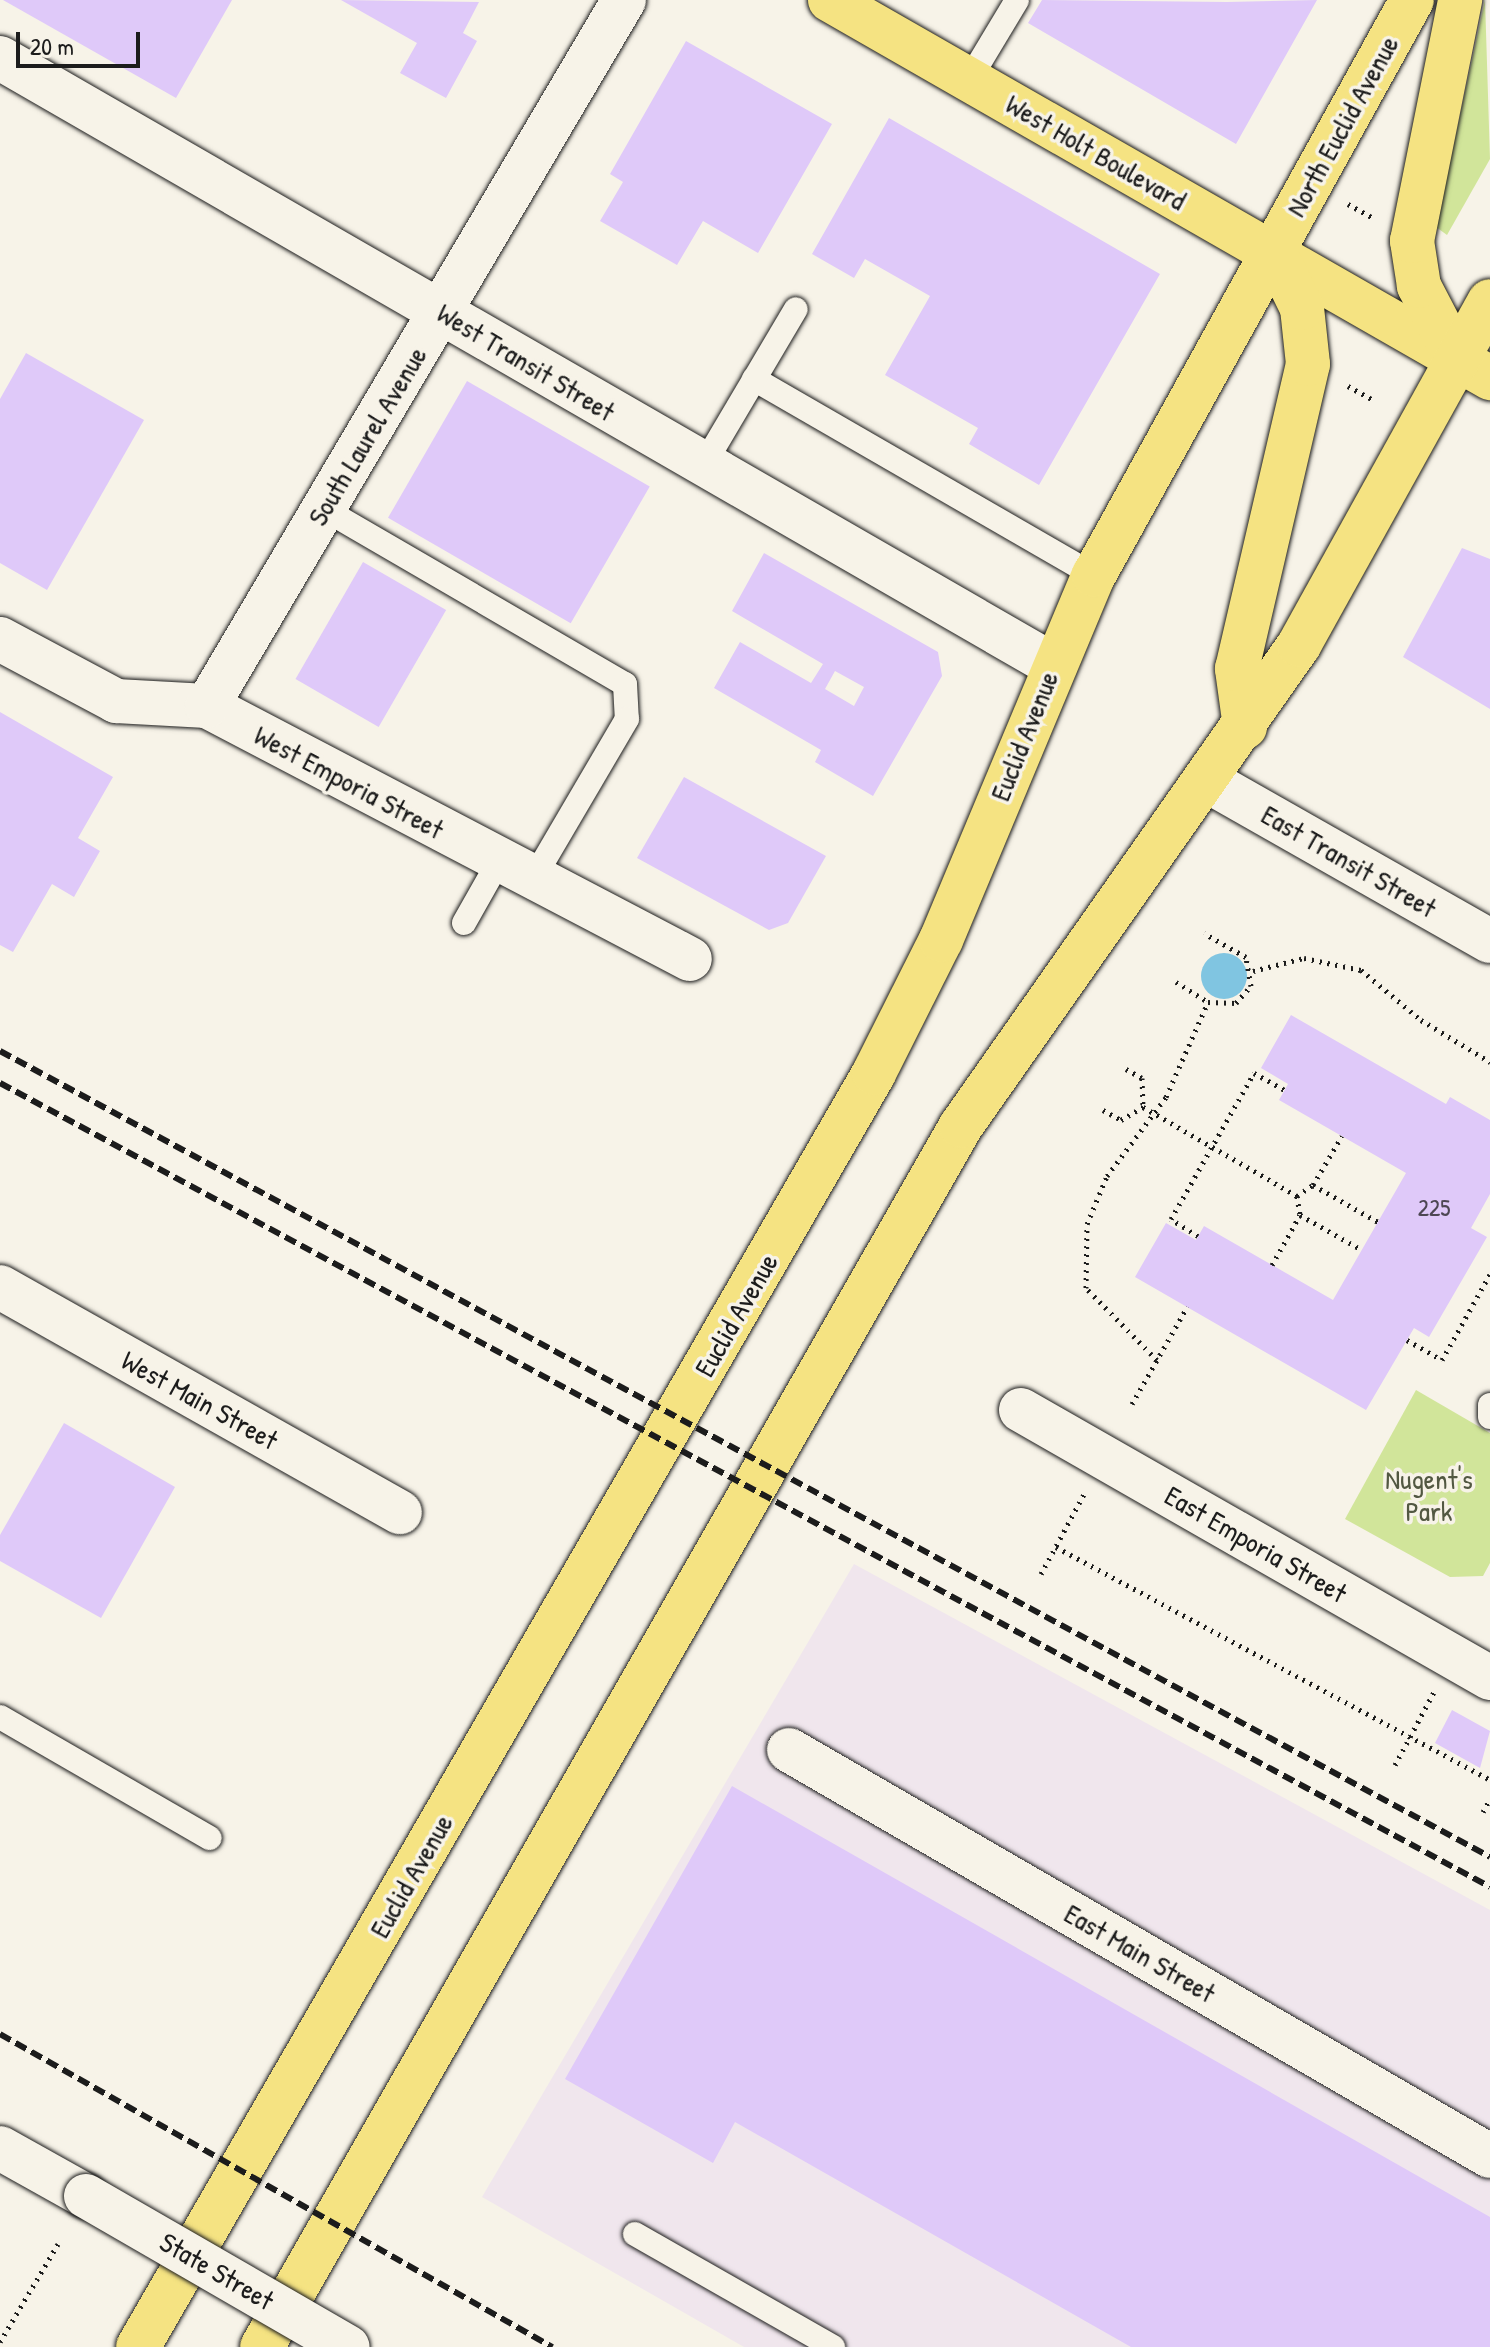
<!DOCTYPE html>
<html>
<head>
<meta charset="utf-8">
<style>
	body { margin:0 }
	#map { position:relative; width:1490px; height:2347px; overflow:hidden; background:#f7f3e8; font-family:"Patrick Hand",sans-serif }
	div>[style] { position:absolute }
	.built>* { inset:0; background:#f0e6ed }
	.green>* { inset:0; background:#d1e59a }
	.water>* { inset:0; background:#80c5e1 }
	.round { border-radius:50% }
	.building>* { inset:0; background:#dfc9f9; transform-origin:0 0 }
	.path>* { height:5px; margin-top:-2.5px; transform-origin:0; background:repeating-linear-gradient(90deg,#1c1c1c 0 2px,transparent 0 8px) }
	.roads { filter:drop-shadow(0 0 2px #1c1c1c) drop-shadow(0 0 2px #1c1c1c) }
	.lane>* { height:24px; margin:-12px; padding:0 12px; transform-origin:12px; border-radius:12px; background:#f7f3e8 }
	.street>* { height:44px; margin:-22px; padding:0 22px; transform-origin:22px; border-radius:22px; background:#f7f3e8 }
	.primary>* { height:44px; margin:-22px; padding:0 22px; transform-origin:22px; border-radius:22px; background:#f5e382 }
	.rail>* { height:6px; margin-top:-3px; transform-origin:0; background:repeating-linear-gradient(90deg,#1c1c1c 0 12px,transparent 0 18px) }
	.bridges { filter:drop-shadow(0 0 2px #1c1c1c) drop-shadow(0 0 2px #1c1c1c) }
	.street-bridge>* { height:44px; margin:-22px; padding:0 22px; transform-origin:22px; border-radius:22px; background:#f7f3e8 }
	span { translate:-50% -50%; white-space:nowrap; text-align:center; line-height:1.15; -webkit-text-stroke:7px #f7f3e8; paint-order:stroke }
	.number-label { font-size:24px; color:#4d4753 }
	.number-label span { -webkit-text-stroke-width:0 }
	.street-label { font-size:28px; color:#1c1c1c }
	.park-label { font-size:28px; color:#525842 }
	.scale { position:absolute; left:16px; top:32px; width:124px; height:36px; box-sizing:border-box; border:4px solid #1c1c1c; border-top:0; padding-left:10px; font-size:24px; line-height:28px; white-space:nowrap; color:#1c1c1c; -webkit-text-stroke:6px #f7f3e8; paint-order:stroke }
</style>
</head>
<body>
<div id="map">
	<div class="built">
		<div style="clip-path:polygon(854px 1564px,1490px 1910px,1490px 2347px,744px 2347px,482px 2197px)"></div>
	</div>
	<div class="green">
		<div style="clip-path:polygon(1485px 0,1490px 159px,1447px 235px,1436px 227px)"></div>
		<div style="clip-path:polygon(1416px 1390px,1490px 1433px,1490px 1563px,1483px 1576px,1450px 1577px,1345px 1519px)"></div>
	</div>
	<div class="water">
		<div class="round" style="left:1201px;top:953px;width:46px;height:46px"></div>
	</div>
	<div class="building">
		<div style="clip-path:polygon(3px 0,232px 0,176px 98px)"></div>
		<div style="clip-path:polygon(341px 0,479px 2px,463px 33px,477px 41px,446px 98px,400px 73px,417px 43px)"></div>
		<div style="clip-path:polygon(1042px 0,1227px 2px,1317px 0,1236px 144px,1028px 23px)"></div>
		<div style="clip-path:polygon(686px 41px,832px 124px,758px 253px,703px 221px,677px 265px,600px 221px,623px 182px,610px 174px)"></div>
		<div style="clip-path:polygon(889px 118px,1160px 274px,1039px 485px,969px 444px,978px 428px,885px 375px,930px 296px,865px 259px,854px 278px,812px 254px)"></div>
		<div style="clip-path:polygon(26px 353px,144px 420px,47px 590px,0 563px,0 399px)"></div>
		<div style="left:467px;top:381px;width:211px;height:158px;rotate:30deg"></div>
		<div style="clip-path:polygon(1462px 548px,1490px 559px,1490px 709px,1403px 657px)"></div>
		<div style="clip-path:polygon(evenodd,764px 553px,938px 652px,942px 676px,873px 796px,815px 762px,821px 750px,714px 688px,740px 642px,811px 683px,823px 664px,732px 611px,764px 553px,835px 671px,864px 687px,854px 706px,825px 689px,835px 671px)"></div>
		<div style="left:363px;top:562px;width:96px;height:135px;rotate:30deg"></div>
		<div style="clip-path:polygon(0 712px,113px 777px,78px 838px,100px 851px,74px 897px,52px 884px,13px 952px,0 945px)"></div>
		<div style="clip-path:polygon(684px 777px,826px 856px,788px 923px,769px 930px,637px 858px)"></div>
		<div style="clip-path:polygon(1291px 1015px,1446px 1104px,1450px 1097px,1490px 1120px,1490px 1194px,1471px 1228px,1487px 1237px,1429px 1337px,1414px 1328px,1366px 1410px,1135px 1277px,1166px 1223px,1196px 1240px,1204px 1226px,1333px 1300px,1406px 1173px,1279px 1100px,1288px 1084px,1261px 1068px)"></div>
		<div style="clip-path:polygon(64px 1423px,175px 1487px,101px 1618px,0 1561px,0 1535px)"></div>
		<div style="clip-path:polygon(1452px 1710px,1490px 1731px,1480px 1768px,1435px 1743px)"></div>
		<div style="clip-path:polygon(732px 1786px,1490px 2217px,1490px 2347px,1131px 2347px,735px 2122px,713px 2163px,565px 2079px)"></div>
	</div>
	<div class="path">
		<div style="left:1348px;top:204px;width:31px;rotate:29deg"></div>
		<div style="left:1348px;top:386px;width:31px;rotate:29deg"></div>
		<div style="left:1253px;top:971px;width:53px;rotate:-14.3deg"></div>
		<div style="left:1304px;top:958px;width:58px;rotate:11.9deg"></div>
		<div style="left:1361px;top:970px;width:78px;rotate:39.8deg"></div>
		<div style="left:1421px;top:1020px;width:81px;rotate:31.3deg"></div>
		<div style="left:1176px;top:982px;width:38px;rotate:32deg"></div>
		<div style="left:1126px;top:1069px;width:18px;rotate:29deg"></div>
		<div style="left:1142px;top:1078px;width:29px;rotate:88deg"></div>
		<div style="left:1103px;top:1110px;width:21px;rotate:29deg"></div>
		<div style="left:1121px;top:1120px;width:26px;rotate:-31deg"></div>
		<div style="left:1143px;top:1107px;width:178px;rotate:30deg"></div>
		<div style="left:1313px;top:1185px;width:57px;rotate:-59.4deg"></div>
		<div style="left:1297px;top:1196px;width:19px;rotate:-35deg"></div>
		<div style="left:1313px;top:1185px;width:75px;rotate:29.6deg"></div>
		<div style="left:1297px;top:1196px;width:19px;rotate:81deg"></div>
		<div style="left:1300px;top:1215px;width:71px;rotate:29.4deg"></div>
		<div style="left:1198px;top:1236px;width:32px;rotate:-148deg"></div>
		<div style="left:1171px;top:1219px;width:168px;rotate:-60.4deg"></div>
		<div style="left:1254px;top:1073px;width:35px;rotate:29deg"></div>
		<div style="left:1272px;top:1265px;width:57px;rotate:-60.8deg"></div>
		<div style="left:1407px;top:1340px;width:40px;rotate:29.7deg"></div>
		<div style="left:1442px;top:1360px;width:98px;rotate:-60.8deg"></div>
		<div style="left:1157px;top:1360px;width:101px;rotate:-134.6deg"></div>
		<div style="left:1086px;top:1288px;width:64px;rotate:-89.1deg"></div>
		<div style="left:1087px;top:1224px;width:52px;rotate:-67.4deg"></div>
		<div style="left:1107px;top:1176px;width:99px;rotate:-53.2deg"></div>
		<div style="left:1166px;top:1097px;width:104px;rotate:-66.1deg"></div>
		<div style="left:1208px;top:1002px;width:28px;rotate:2deg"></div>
		<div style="left:1236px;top:1003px;width:23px;rotate:-49deg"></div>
		<div style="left:1251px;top:986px;width:29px;rotate:-100deg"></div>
		<div style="left:1246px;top:957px;width:48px;rotate:-150.3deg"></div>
		<div style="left:1132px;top:1404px;width:112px;rotate:-60.4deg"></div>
		<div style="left:1056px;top:1547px;width:493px;rotate:28.2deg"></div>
		<div style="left:1041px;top:1574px;width:91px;rotate:-61.7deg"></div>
		<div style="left:1395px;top:1765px;width:83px;rotate:-61.9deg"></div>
		<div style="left:1483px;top:1812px;width:15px;rotate:-62deg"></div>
		<div style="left:0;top:2342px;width:114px;rotate:-59.4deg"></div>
	</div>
	<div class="roads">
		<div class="lane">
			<div style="left:969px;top:80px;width:93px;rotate:-59deg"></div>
			<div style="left:754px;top:379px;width:392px;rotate:30deg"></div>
			<div style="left:703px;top:466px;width:182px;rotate:-59.4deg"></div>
			<div style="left:324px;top:509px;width:348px;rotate:30.2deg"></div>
			<div style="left:625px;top:684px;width:35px;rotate:87deg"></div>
			<div style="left:627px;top:719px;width:188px;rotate:120.4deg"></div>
			<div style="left:464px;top:923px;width:69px;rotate:-60.5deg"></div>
			<div style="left:1490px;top:1405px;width:12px;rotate:90deg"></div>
			<div style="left:0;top:1717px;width:242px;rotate:30deg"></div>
			<div style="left:635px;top:2234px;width:228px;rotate:29.7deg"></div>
		</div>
		<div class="street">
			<div style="left:0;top:58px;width:1215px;rotate:29.96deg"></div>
			<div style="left:0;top:639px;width:132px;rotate:28.1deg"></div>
			<div style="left:116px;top:701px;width:91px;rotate:3.1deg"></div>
			<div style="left:207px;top:706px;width:545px;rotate:27.65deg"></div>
			<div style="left:207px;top:706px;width:820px;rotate:-59.43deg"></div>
			<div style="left:1208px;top:781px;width:324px;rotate:29.6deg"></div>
			<div style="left:0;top:1287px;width:459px;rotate:29.4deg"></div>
			<div style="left:1021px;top:1410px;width:540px;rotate:29.74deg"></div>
			<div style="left:789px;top:1750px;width:810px;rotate:30.08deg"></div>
			<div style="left:0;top:2148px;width:98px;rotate:29.2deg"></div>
		</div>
		<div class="primary">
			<div style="left:830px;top:0;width:761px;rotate:29.8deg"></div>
			<div style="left:1458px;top:361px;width:85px;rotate:-117.5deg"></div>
			<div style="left:1419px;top:286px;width:46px;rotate:-98.8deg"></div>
			<div style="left:1412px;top:241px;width:246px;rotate:-78.7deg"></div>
			<div style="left:1245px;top:727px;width:59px;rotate:-97.9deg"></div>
			<div style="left:1237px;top:669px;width:313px;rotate:-76.9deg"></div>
			<div style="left:1308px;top:364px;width:56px;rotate:-96.1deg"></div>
			<div style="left:1302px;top:308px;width:59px;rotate:-116.1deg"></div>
			<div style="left:138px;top:2347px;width:1471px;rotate:-59.98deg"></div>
			<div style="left:874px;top:1073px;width:149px;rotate:-63.3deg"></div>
			<div style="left:941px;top:940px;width:396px;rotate:-67.3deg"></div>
			<div style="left:1094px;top:575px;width:657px;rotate:-61.06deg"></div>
			<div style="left:262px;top:2347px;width:1407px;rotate:-60.21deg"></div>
			<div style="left:961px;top:1126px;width:588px;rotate:-54.9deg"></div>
			<div style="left:1299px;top:645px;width:393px;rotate:-61deg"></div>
		</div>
	</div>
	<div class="rail">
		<div style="left:0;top:1051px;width:1694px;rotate:28.41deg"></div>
		<div style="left:0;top:1083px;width:1693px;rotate:28.35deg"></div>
		<div style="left:0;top:2034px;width:635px;rotate:29.55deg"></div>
	</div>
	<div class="bridges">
		<div class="street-bridge">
			<div style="left:86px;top:2196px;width:302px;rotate:30deg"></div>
		</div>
	</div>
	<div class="number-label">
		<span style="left:1434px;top:1208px">225</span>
	</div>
	<div class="street-label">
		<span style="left:1342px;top:126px;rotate:-61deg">North Euclid Avenue</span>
		<span style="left:1096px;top:152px;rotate:30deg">West Holt Boulevard</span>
		<span style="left:526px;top:362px;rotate:31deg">West Transit Street</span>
		<span style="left:367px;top:436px;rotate:-59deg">South Laurel Avenue</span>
		<span style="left:1024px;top:736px;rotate:-68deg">Euclid Avenue</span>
		<span style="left:349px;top:782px;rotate:28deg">West Emporia Street</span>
		<span style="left:1349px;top:861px;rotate:30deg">East Transit Street</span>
		<span style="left:736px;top:1315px;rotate:-60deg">Euclid Avenue</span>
		<span style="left:200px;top:1400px;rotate:29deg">West Main Street</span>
		<span style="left:1256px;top:1544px;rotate:30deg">East Emporia Street</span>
		<span style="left:411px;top:1876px;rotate:-60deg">Euclid Avenue</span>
		<span style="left:1140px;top:1953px;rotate:30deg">East Main Street</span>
		<span style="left:217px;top:2271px;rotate:30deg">State Street</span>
	</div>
	<div class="park-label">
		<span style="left:1429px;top:1495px">Nugent's<br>Park</span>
	</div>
	<div class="scale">20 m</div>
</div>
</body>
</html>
